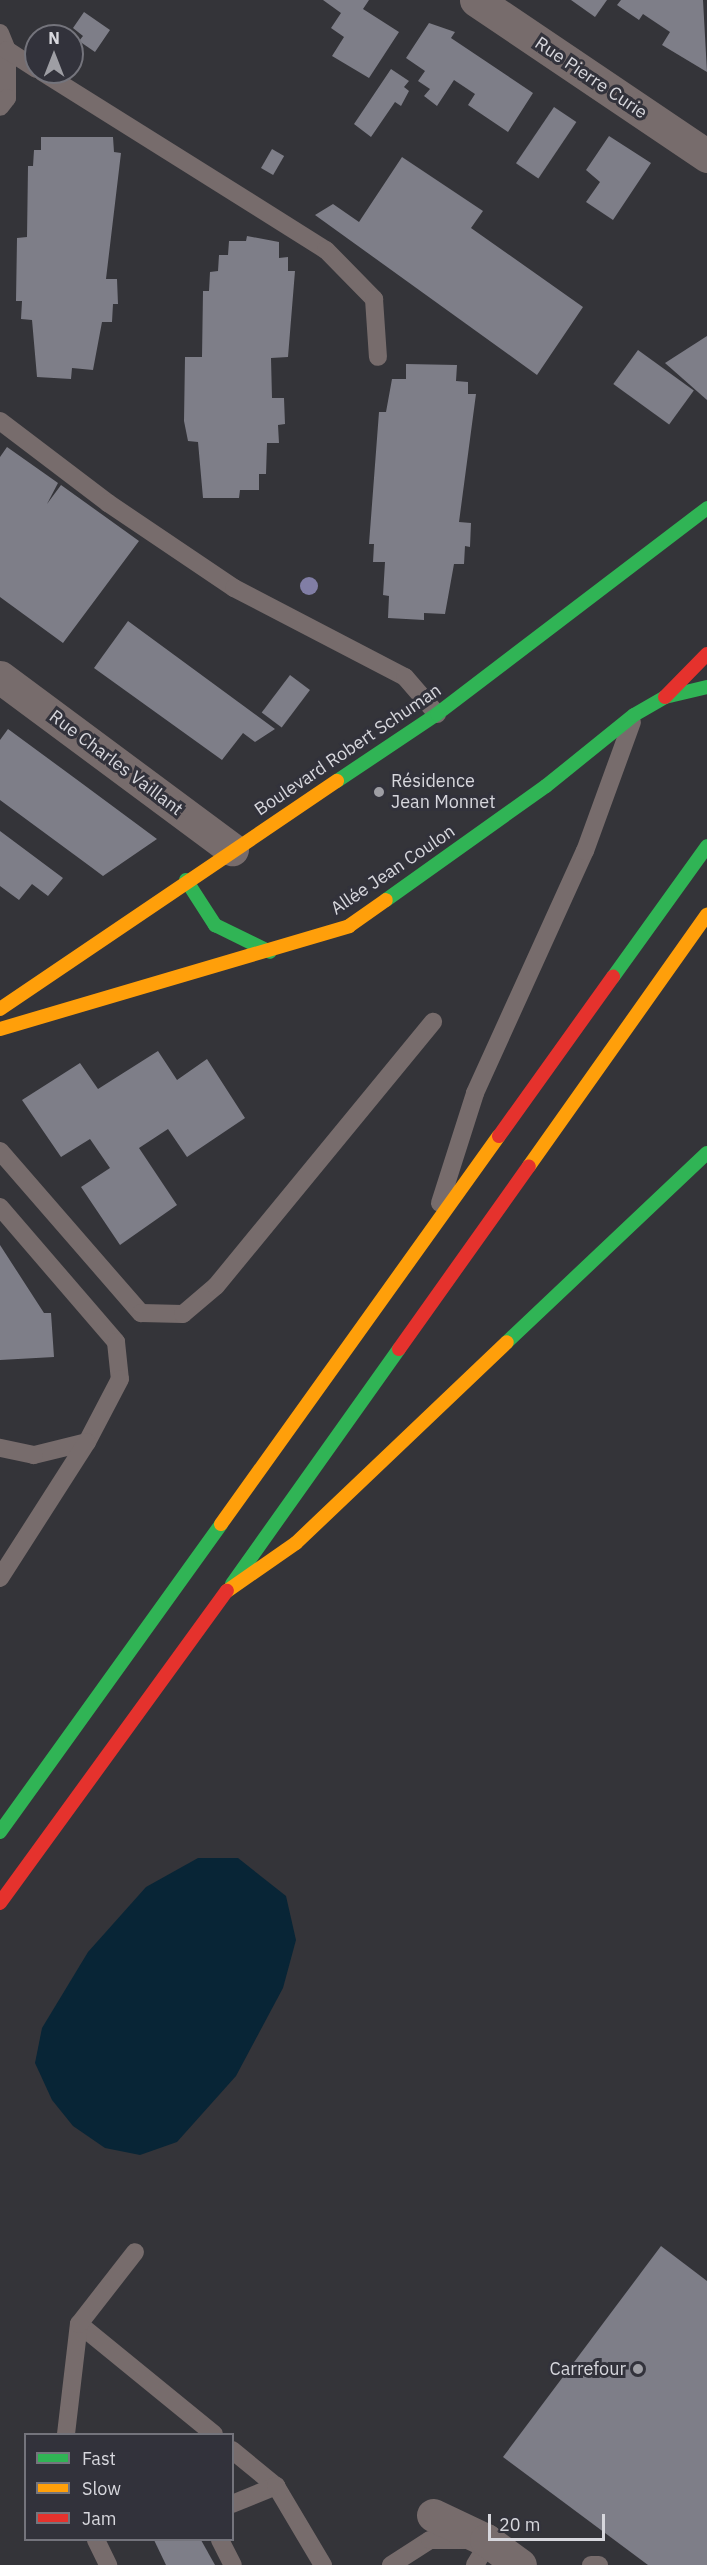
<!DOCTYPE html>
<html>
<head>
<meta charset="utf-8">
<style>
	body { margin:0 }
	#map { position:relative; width:707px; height:2565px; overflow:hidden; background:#343439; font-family:"IBM Plex Sans",sans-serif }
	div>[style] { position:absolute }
	.water>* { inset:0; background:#082536 }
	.building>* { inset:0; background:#7e7e88; transform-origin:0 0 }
	.lane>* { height:18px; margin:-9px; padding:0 9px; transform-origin:9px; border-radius:9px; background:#776c6c }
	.street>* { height:33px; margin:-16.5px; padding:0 16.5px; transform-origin:16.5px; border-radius:16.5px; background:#776c6c }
	.fast>* { height:14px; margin:-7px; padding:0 7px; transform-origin:7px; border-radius:7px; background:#30b455 }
	.slow>* { height:14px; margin:-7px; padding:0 7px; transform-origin:7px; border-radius:7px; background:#ff9f0a }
	.jam>* { height:14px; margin:-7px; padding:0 7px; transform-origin:7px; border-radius:7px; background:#e5322d }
	.trees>* { width:18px; height:18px; margin:-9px; border-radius:50%; background:#817ea5 }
	.dots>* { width:16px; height:16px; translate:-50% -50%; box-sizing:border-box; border:3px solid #32323b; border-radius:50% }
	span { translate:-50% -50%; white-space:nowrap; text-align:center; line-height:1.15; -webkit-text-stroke:6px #32323b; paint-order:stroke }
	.street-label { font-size:18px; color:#d7d7dd }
	.poi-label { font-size:18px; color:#d7d7dd }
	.left { translate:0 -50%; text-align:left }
	.right { translate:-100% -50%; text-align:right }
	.legend { position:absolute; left:24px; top:2433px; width:210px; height:108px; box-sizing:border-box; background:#32323b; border:2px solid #74747c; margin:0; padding:8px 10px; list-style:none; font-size:18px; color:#d7d7dd }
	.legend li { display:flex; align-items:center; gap:12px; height:30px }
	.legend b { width:30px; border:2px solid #74747c }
	.north { position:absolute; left:24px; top:24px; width:60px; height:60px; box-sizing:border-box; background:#32323b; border:2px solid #74747c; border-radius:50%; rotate:0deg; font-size:16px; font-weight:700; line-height:24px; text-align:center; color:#d7d7dd }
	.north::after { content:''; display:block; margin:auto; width:21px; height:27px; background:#9e9ea4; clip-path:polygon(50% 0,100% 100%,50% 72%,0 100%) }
	.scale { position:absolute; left:488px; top:2514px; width:117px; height:27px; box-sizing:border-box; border:3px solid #d7d7dd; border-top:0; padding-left:8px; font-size:18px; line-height:21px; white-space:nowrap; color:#d7d7dd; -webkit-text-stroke:4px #32323b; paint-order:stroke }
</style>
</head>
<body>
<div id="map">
	<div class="water">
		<div style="clip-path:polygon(198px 1858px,238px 1858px,286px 1896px,296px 1940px,283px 1988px,236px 2076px,177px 2142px,140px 2155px,105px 2148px,73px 2126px,52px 2100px,35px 2063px,42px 2028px,88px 1952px,146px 1887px)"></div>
	</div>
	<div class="building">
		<div style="clip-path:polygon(323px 0,369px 0,363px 9px,399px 32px,369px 78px,332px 56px,344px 37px,331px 28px,341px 13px)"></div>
		<div style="clip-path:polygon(571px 0,607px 0,595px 17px)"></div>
		<div style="clip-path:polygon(621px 0,703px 0,707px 72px,662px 45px,670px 32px,643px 14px,639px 20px,617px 5px)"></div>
		<div style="clip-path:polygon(84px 12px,110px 30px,95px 52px,79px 41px,83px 36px,73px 28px)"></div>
		<div style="clip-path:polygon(429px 23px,455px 32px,451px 38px,533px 93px,508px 132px,468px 105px,475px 94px,454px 80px,437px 106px,424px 96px,430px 89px,418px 81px,425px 71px,406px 58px)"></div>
		<div style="clip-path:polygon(391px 69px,409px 81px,404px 87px,409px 91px,401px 106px,395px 102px,371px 137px,354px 124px)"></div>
		<div style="left:554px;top:107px;width:27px;height:68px;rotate:34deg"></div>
		<div style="clip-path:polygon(609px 136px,651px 163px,613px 220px,586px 202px,600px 182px,586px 170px)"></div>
		<div style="clip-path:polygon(41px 137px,113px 137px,114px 152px,121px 153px,106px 279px,117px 279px,118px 304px,113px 304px,112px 322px,102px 322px,93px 370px,72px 368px,71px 379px,37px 377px,32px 320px,21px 319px,22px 301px,16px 301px,17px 238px,27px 237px,28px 166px,33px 166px,34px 150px,41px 150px)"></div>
		<div style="left:272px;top:149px;width:14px;height:22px;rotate:30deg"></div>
		<div style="clip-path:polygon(402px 157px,483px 211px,471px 228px,583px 307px,537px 375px,315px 215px,333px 204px,359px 222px)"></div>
		<div style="clip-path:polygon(247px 236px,279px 242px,279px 258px,288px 257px,288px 271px,295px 271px,288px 357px,271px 358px,272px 398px,284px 398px,285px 424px,278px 425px,279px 443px,267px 443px,266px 474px,259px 474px,259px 490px,240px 490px,239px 498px,203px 498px,198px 442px,188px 441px,184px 421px,185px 357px,202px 357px,203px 291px,209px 291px,210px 272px,218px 271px,219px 255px,228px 255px,229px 241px,246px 241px)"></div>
		<div style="clip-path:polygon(707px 336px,707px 400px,665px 363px)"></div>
		<div style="left:638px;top:350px;width:69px;height:42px;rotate:36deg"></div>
		<div style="clip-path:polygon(406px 364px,457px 365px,456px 381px,468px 382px,468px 394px,476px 394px,459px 522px,471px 523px,470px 547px,465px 546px,464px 564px,454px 564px,445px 614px,424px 613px,424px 620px,388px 618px,389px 596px,383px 595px,385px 562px,373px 562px,374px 544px,369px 544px,379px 412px,386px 412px,392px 379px,406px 379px)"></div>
		<div style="clip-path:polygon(7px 447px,58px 483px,47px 504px,61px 485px,139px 541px,63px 643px,0 597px,0 457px)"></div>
		<div style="clip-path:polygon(128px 621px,275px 729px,255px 742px,243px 733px,222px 760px,94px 668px)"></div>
		<div style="left:290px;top:675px;width:25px;height:47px;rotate:37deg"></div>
		<div style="clip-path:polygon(8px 729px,76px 779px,157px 839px,103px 876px,91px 867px,0 800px,0 740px)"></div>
		<div style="clip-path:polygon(0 831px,63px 878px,48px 896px,32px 884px,19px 900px,0 886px)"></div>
		<div style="clip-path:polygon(158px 1051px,177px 1080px,207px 1059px,245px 1118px,187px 1157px,168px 1129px,139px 1148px,177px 1205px,120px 1245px,81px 1187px,110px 1168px,90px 1139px,61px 1157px,22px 1100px,80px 1063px,98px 1089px)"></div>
		<div style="clip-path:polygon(0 1245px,44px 1313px,51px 1313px,54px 1357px,0 1360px)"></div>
		<div style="clip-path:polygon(661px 2246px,707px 2281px,707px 2565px,648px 2565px,503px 2457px)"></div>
		<div style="clip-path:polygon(154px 2540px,201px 2540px,215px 2565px,166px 2565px)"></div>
	</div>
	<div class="lane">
		<div style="left:0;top:33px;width:18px;rotate:68deg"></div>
		<div style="left:7px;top:50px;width:48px;rotate:90deg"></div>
		<div style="left:7px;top:98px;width:11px;rotate:128deg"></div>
		<div style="left:7px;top:50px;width:35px;rotate:33deg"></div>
		<div style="left:42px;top:72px;width:335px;rotate:32.1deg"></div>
		<div style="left:326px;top:250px;width:69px;rotate:45.6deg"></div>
		<div style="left:374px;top:299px;width:58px;rotate:86.1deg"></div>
		<div style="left:0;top:421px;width:136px;rotate:37.2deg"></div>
		<div style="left:108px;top:503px;width:152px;rotate:34deg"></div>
		<div style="left:234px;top:588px;width:193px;rotate:27.5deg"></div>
		<div style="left:405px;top:677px;width:49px;rotate:49.1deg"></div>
		<div style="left:0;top:1151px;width:215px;rotate:49deg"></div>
		<div style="left:141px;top:1313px;width:42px;rotate:1.4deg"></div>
		<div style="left:183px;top:1314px;width:43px;rotate:-40.3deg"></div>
		<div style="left:216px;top:1286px;width:342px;rotate:-50.6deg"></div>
		<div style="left:440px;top:1203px;width:115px;rotate:-72.3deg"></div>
		<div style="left:475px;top:1093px;width:266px;rotate:-65.6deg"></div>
		<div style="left:585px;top:851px;width:137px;rotate:-70deg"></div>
		<div style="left:0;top:1207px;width:178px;rotate:49.3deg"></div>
		<div style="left:116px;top:1342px;width:37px;rotate:84deg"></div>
		<div style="left:120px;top:1379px;width:71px;rotate:117.6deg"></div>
		<div style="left:87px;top:1442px;width:55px;rotate:166.2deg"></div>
		<div style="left:34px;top:1455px;width:35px;rotate:-168deg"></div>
		<div style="left:0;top:1578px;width:161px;rotate:-57.4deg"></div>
		<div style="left:79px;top:2324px;width:174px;rotate:39.2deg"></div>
		<div style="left:66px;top:2434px;width:111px;rotate:-83.3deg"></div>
		<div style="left:79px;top:2324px;width:91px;rotate:-52.1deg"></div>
		<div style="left:232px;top:2450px;width:57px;rotate:39.3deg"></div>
		<div style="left:232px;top:2504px;width:48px;rotate:-22.2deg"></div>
		<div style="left:276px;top:2486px;width:92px;rotate:59.3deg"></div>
		<div style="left:96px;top:2540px;width:28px;rotate:64deg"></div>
		<div style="left:220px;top:2540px;width:28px;rotate:63deg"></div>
		<div style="left:391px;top:2565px;width:46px;rotate:-32.7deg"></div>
		<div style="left:430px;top:2540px;width:42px"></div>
		<div style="left:475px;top:2565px;width:27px;rotate:-59deg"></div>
		<div style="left:591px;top:2565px;width:8px"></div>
	</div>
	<div class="street">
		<div style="left:476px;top:0;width:279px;rotate:34deg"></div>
		<div style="left:0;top:677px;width:289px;rotate:36.6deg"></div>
		<div style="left:433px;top:2515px;width:59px;rotate:25.3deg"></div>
		<div style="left:486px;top:2540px;width:42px;rotate:36.3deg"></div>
	</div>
	<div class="fast">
		<div style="left:337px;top:781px;width:120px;rotate:-33.8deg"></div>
		<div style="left:437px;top:714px;width:340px;rotate:-37.3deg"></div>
		<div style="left:186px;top:880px;width:54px;rotate:57.2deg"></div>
		<div style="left:215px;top:925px;width:61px;rotate:26.1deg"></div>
		<div style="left:386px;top:900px;width:196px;rotate:-35.5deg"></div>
		<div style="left:546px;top:786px;width:113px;rotate:-38.9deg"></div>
		<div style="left:634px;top:715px;width:36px;rotate:-30deg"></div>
		<div style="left:665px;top:697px;width:43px;rotate:-13.4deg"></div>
		<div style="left:613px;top:977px;width:161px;rotate:-54.3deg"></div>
		<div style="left:507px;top:1342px;width:275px;rotate:-43.4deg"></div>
		<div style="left:232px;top:1584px;width:288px;rotate:-54.6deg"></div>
		<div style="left:0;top:1832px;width:379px;rotate:-54.3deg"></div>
	</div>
	<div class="slow">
		<div style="left:0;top:1009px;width:407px;rotate:-34.1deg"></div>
		<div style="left:0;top:1029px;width:364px;rotate:-16.4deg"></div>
		<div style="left:349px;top:926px;width:45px;rotate:-35.1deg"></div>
		<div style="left:529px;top:1166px;width:308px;rotate:-54.7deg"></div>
		<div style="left:221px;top:1524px;width:477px;rotate:-54.4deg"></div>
		<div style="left:227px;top:1591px;width:84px;rotate:-34.8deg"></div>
		<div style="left:296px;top:1543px;width:291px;rotate:-43.6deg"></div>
	</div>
	<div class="jam">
		<div style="left:665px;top:697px;width:60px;rotate:-45.7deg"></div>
		<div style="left:499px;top:1136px;width:196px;rotate:-54.4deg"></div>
		<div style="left:399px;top:1349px;width:224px;rotate:-54.6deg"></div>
		<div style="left:0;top:1903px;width:386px;rotate:-54deg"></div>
	</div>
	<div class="trees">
		<div style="left:309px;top:586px"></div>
	</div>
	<div class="dots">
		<div style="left:379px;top:792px;background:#9e9ea4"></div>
		<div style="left:638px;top:2369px;background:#9e9ea4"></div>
	</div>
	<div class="street-label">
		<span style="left:591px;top:78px;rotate:34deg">Rue Pierre Curie</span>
		<span style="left:348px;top:750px;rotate:-34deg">Boulevard Robert Schuman</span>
		<span style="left:116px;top:763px;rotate:37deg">Rue Charles Vaillant</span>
		<span style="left:393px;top:870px;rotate:-34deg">Allée Jean Coulon</span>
	</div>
	<div class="poi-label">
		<span class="left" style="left:391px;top:792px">Résidence<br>Jean Monnet</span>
		<span class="right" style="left:626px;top:2369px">Carrefour</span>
	</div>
	<ul class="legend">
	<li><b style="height:8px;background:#30b455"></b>Fast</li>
	<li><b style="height:8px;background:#ff9f0a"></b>Slow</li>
	<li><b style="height:8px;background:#e5322d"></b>Jam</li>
	</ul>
	<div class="north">N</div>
	<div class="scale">20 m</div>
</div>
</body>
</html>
